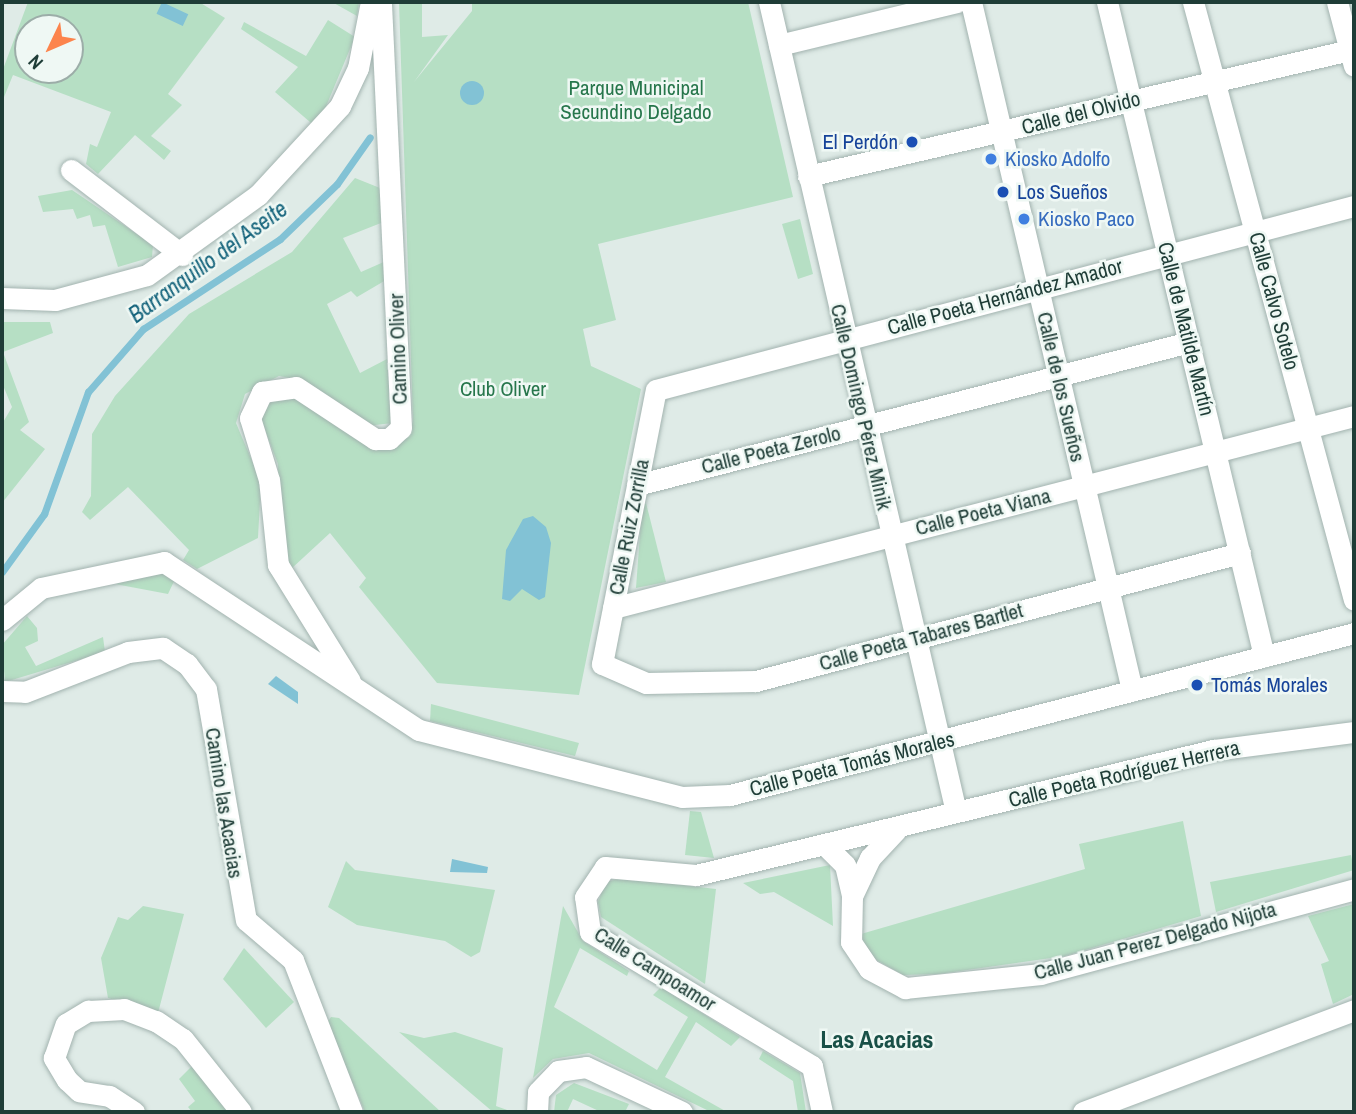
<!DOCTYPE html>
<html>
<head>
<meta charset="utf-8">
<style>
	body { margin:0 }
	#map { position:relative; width:1356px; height:1114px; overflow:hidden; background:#dfebe7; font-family:"Archivo Narrow",sans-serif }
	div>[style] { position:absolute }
	.green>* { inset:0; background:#b6dfc4 }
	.water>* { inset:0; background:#82c2d5; transform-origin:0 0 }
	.round { border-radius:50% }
	.stream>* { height:7px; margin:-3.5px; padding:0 3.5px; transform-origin:3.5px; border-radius:3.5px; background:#82c2d5 }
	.roads { filter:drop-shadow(0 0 2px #a2b3af) drop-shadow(0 0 2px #a2b3af) }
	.minor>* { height:21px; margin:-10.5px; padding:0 10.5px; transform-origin:10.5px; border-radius:10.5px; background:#fff }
	.dots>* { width:19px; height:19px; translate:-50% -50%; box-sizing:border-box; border:4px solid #eff8f4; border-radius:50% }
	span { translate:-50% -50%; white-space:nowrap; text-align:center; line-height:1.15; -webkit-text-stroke:5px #eff8f4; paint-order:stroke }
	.park-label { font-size:21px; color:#26764b }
	.street-label { font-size:21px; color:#1f3d37 }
	.transit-label { font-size:21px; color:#164399 }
	.right { translate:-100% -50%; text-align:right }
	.left { translate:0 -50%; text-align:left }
	.shop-label { font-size:21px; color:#366cbe }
	.water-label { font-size:23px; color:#15647c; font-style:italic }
	.quarter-label { font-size:24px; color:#195047; font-weight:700 }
	.frame { position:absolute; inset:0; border:4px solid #1f3d37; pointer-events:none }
	.north { position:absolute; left:14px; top:14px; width:70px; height:70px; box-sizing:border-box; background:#eff8f4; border:2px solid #9cada8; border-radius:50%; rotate:226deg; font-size:19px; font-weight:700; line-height:28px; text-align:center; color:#1f3d37 }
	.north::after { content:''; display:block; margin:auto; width:24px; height:32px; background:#fc844c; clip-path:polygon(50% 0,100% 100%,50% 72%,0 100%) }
</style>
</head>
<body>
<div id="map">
	<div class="green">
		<div style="clip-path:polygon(evenodd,28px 2px,199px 2px,225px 18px,168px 94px,182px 105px,151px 136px,171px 151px,164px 160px,135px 135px,98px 174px,86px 164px,90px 144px,97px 147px,111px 112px,13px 75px,2px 102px,2px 72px,28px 2px,28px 28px,70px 28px,70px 70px,28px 70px,28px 28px)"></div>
		<div style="clip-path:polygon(332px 2px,359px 2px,357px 16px)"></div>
		<div style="clip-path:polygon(399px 2px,422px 2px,422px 37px,448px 35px,414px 82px,472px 11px,472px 2px,748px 2px,793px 197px,598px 244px,616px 320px,583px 329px,591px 366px,641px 389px,579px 695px,437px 683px,359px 587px,366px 578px,330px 533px,291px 569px,280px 543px,278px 464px,261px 420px,266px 406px,278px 397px,297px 398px,375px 449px,410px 431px,413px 421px)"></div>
		<div style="clip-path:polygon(328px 20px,355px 37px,317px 128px,275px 92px,298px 67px,241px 29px,244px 22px,306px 56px)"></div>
		<div style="clip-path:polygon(355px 178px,385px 190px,386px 221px,343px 238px,361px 272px,386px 261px,386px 280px,357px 297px,351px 291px,327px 304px,360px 373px,387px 359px,393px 423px,366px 426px,300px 380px,279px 376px,245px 394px,236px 423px,261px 482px,258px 538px,197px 569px,183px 560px,189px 550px,128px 487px,90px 520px,82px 512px,91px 496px,92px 434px,115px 396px,189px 314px,292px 252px)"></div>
		<div style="clip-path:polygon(72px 190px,153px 245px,152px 257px,118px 267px,105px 225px,93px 227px,90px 215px,77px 219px,73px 209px,43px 212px,38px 196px)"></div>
		<div style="clip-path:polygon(800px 219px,813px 274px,798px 279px,782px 224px)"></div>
		<div style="clip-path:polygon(2px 322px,50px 322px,53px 333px,3px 352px,29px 422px,20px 430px,45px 449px,2px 503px,2px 424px,12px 407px,2px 383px)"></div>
		<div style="clip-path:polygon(646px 503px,666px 582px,636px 588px,642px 507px)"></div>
		<div style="clip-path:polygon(165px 568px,177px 575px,168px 594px,115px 584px)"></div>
		<div style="clip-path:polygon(27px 616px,37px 628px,38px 641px,25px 647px,36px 666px,103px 637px,105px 652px,5px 682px,2px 645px)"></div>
		<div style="clip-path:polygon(431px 704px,579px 743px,575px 756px,430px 721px)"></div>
		<div style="clip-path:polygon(690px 811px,701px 812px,714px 858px,685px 855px)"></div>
		<div style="clip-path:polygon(1183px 821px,1201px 916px,1065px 956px,939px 974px,903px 975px,866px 954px,861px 934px,1085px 869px,1079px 844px)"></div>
		<div style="clip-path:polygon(1351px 855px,1354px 870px,1216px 912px,1210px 882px)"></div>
		<div style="clip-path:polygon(346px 861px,355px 870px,495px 890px,480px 952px,471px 957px,445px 941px,357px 925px,328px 907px)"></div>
		<div style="clip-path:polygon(830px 865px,833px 926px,774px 892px,760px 894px,743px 883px)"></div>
		<div style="clip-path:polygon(622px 878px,716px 889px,705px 984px,601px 917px,598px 902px,606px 882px)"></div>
		<div style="clip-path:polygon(1354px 904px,1354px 994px,1333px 1004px,1321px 964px,1329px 961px,1308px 916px)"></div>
		<div style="clip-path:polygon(143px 906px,184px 914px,158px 1013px,108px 998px,101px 958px,118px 917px,128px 920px)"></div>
		<div style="clip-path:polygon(563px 906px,583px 941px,629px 971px,627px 976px,580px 948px,554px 1007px,657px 1070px,688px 1017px,653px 995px,661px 987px,740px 1037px,731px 1046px,696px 1022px,665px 1077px,727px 1112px,711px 1112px,589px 1053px,553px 1059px,533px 1078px)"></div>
		<div style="clip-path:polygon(244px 948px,294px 1002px,266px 1028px,223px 979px)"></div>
		<div style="clip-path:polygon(331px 1017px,339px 1018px,441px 1112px,365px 1112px,327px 1023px)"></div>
		<div style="clip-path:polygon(399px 1032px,424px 1038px,455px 1032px,503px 1048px,496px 1106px,513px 1112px,493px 1112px)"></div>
		<div style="clip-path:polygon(763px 1051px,800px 1073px,806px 1112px,798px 1112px,793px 1081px,759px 1059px)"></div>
		<div style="clip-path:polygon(194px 1064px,230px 1112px,192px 1112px,188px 1107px,195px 1101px,179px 1079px)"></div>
		<div style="clip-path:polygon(574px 1083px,629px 1104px,625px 1112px,601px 1112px,573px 1099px,567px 1112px,554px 1112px,556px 1095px)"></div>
	</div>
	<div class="water">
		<div style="left:162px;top:2px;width:29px;height:13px;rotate:25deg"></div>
		<div class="round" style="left:460px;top:81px;width:24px;height:24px"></div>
		<div style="clip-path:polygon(533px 516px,546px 527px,551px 543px,545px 597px,539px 600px,522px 589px,510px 601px,502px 599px,506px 550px,523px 519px)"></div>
		<div style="clip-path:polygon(276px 676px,298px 692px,298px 704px,268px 684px)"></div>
		<div style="clip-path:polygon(452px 859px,488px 867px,487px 873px,450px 872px)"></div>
	</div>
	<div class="stream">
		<div style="left:2px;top:572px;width:72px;rotate:-54.1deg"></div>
		<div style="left:44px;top:514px;width:130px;rotate:-70.2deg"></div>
		<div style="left:88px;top:392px;width:84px;rotate:-48.9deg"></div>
		<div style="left:143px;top:329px;width:164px;rotate:-33.3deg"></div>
		<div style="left:280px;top:239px;width:79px;rotate:-44deg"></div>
		<div style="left:337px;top:184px;width:57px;rotate:-54.9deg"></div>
	</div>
	<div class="roads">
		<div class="minor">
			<div style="left:769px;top:2px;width:831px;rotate:77deg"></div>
			<div style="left:971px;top:2px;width:707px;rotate:76.83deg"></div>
			<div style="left:1107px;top:2px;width:673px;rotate:76.5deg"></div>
			<div style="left:1193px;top:2px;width:619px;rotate:74.93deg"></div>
			<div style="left:1337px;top:2px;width:66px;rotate:75.1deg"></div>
			<div style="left:779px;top:45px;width:183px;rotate:-13.6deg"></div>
			<div style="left:71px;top:170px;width:140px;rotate:37.4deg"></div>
			<div style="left:808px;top:176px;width:561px;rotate:-13.09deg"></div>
			<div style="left:2px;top:298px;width:53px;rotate:2.2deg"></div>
			<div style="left:55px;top:300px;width:95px;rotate:-15.2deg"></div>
			<div style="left:147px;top:275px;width:137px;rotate:-35.8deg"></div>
			<div style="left:258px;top:195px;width:121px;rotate:-47.3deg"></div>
			<div style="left:340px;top:106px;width:42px;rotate:-64.7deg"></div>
			<div style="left:358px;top:68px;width:67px;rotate:-78.9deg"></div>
			<div style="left:637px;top:485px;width:570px;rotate:-14.52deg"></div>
			<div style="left:1240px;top:553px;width:501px;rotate:165.19deg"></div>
			<div style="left:756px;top:681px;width:110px;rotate:179deg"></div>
			<div style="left:646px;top:683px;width:48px;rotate:-156.6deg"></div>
			<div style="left:602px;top:664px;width:279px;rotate:-78.9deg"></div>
			<div style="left:656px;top:390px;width:722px;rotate:-14.77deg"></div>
			<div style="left:613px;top:608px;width:765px;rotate:-14.53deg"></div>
			<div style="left:2px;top:620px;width:50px;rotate:-39.4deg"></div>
			<div style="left:41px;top:588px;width:126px;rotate:-11.9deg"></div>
			<div style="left:164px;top:562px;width:305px;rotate:33.4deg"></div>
			<div style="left:419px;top:730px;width:271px;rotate:14.3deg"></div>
			<div style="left:682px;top:797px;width:48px;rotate:-2.4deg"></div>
			<div style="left:730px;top:795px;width:645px;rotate:-14.55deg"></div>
			<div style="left:350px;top:681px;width:137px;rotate:-121.8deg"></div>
			<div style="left:278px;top:565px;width:85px;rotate:-96deg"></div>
			<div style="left:269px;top:480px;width:65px;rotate:-107deg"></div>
			<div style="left:250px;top:418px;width:29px;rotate:-65deg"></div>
			<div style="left:262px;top:392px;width:34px;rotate:-8deg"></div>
			<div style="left:296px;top:387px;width:95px;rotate:33.4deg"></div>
			<div style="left:375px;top:439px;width:14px"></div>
			<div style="left:389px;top:439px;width:16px;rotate:-43deg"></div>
			<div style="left:401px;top:428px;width:426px;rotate:-92.7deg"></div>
			<div style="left:2px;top:691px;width:23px;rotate:2deg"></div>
			<div style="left:25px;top:692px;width:110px;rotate:-21.2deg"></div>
			<div style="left:128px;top:652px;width:35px;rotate:-7deg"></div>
			<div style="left:163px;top:648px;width:29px;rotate:34deg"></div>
			<div style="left:187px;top:664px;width:31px;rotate:53deg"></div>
			<div style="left:206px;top:689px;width:234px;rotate:80.2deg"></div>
			<div style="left:246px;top:920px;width:62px;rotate:40.4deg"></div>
			<div style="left:293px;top:960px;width:163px;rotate:68.8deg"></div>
			<div style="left:896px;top:830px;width:38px;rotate:133deg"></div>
			<div style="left:870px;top:858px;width:42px;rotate:115.3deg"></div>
			<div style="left:852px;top:896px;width:46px;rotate:91.2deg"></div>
			<div style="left:851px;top:942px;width:32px;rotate:56deg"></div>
			<div style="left:869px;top:969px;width:41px;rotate:27.8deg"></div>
			<div style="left:905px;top:988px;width:136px;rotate:-5.9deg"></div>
			<div style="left:1040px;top:974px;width:325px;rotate:-15.1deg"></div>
			<div style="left:826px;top:846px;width:27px;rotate:45deg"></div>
			<div style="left:845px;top:865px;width:32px;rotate:77deg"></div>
			<div style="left:134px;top:1112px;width:30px;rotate:-147deg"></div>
			<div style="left:109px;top:1096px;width:30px;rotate:-171deg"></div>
			<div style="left:79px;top:1091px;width:16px;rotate:-137deg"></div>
			<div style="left:67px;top:1080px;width:26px;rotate:-121deg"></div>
			<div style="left:54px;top:1058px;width:36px;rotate:-71deg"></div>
			<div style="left:66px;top:1024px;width:26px;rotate:-31deg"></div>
			<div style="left:88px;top:1011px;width:36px;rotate:-3deg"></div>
			<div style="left:124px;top:1009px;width:34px;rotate:21deg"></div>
			<div style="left:156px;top:1021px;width:32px;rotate:34deg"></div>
			<div style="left:183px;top:1039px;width:93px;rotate:51.5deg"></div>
			<div style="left:537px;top:1112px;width:20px;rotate:-87deg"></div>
			<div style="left:538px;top:1092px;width:29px;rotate:-46deg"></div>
			<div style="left:558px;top:1071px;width:28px;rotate:-8deg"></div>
			<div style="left:586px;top:1067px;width:106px;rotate:25.1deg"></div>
			<div style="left:822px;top:1112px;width:47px;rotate:-102.3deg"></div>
			<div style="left:812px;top:1066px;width:259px;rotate:-148.9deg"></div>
			<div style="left:590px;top:932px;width:35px;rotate:-98deg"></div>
			<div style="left:585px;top:897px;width:36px;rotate:-56deg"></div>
			<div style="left:605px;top:867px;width:91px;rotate:5deg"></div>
			<div style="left:696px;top:875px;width:532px;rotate:-13.59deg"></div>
			<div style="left:1213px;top:750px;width:142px;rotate:-7.3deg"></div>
			<div style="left:1083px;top:1112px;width:290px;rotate:-20.6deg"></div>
		</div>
	</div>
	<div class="dots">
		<div style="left:912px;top:142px;background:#1a4fb4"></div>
		<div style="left:991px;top:159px;background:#3f7fe0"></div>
		<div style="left:1003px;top:192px;background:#1a4fb4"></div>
		<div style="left:1024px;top:219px;background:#3f7fe0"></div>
		<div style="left:1197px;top:685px;background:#1a4fb4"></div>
	</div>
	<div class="park-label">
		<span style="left:636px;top:100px">Parque Municipal<br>Secundino Delgado</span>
		<span style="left:503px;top:389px">Club Oliver</span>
	</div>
	<div class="street-label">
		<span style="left:1081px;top:113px;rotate:-14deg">Calle del Olvido</span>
		<span style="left:1005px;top:297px;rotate:-15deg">Calle Poeta Hernández Amador</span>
		<span style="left:1274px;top:301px;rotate:75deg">Calle Calvo Sotelo</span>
		<span style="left:1186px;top:329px;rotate:76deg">Calle de Matilde Martín</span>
		<span style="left:398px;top:349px;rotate:-92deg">Camino Oliver</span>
		<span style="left:1061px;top:387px;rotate:77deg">Calle de los Sueños</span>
		<span style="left:861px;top:407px;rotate:77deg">Calle Domingo Pérez Minik</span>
		<span style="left:771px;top:450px;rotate:-14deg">Calle Poeta Zerolo</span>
		<span style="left:983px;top:512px;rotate:-14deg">Calle Poeta Viana</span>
		<span style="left:629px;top:527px;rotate:-79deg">Calle Ruiz Zorrilla</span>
		<span style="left:921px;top:637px;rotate:-15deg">Calle Poeta Tabares Bartlet</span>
		<span style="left:852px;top:764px;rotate:-14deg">Calle Poeta Tomás Morales</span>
		<span style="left:1124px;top:774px;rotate:-13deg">Calle Poeta Rodríguez Herrera</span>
		<span style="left:224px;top:803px;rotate:81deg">Camino las Acacias</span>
		<span style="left:1155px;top:941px;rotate:-15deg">Calle Juan Perez Delgado Nijota</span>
		<span style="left:655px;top:969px;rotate:32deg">Calle Campoamor</span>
	</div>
	<div class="transit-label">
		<span class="right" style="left:898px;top:142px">El Perdón</span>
		<span class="left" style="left:1017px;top:192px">Los Sueños</span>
		<span class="left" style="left:1211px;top:685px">Tomás Morales</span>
	</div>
	<div class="shop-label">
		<span class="left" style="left:1005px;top:159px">Kiosko Adolfo</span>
		<span class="left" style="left:1038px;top:219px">Kiosko Paco</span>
	</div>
	<div class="water-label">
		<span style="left:208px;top:262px;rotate:-36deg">Barranquillo del Aseite</span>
	</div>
	<div class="quarter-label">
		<span style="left:877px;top:1040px">Las Acacias</span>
	</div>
	<div class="frame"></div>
	<div class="north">N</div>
</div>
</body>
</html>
